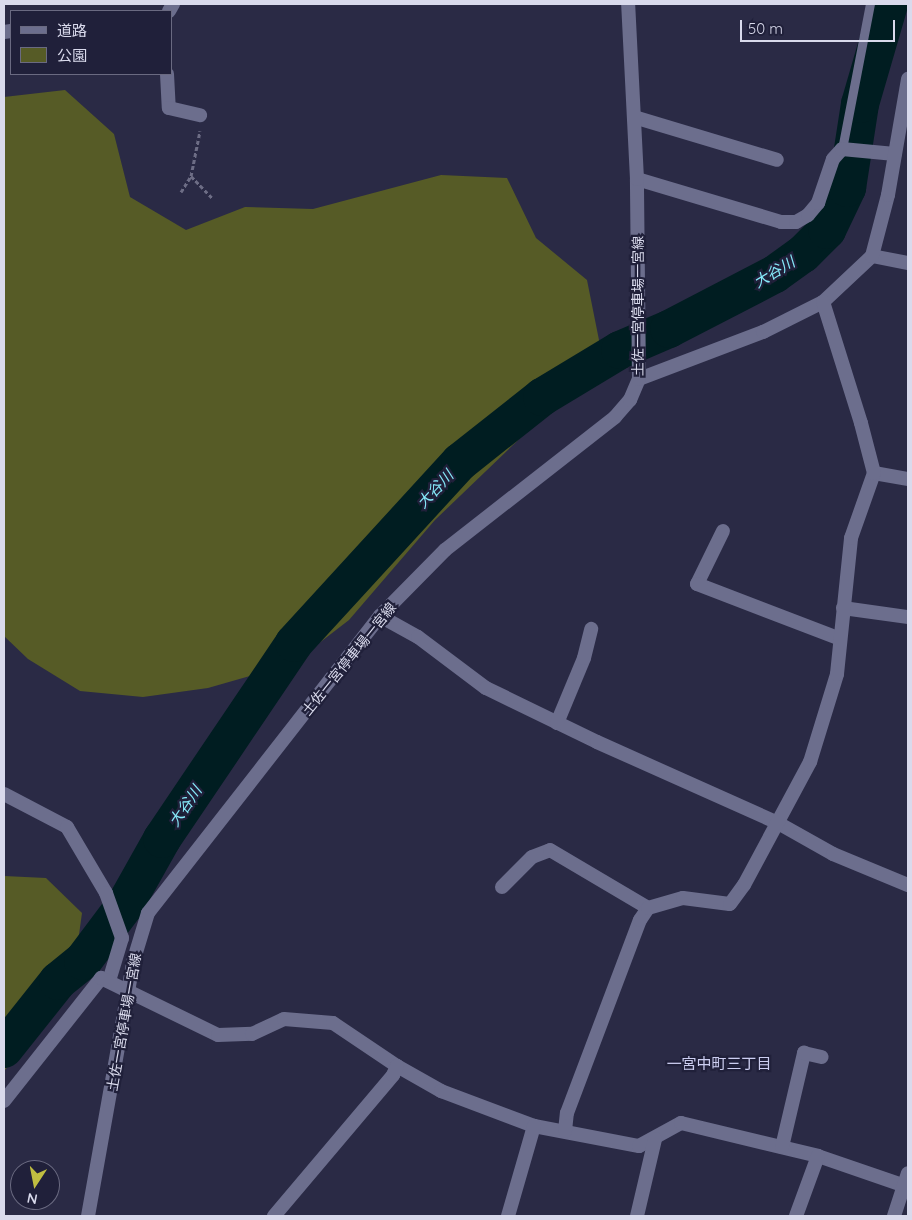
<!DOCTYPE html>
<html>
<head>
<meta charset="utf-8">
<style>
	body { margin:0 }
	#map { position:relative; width:912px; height:1220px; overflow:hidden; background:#2a2a45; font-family:Quicksand,"Noto Sans JP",sans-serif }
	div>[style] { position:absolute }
	.green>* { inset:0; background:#565b26 }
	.river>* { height:38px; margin:-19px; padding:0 19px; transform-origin:19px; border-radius:19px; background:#001d21 }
	.path>* { height:3px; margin-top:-1.5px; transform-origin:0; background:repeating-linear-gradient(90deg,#6d6d85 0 4px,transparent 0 6.5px) }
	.service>* { height:9px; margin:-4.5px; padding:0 4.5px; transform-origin:4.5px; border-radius:4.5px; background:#6c6e8d }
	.minor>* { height:14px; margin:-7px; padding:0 7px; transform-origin:7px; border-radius:7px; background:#6c6e8d }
	.secondary>* { height:14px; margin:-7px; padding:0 7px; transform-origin:7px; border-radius:7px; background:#6c6e8d }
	span { translate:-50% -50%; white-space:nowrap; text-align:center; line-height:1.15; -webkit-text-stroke:4.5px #20203a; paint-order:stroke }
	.street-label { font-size:14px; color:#d9daec }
	.water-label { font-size:15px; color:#86eafa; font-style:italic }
	.neighbourhood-label { font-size:15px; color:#cccef1 }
	.frame { position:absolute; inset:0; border:5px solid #d9daec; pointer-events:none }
	.legend { position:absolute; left:10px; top:10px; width:162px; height:65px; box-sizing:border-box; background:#20203a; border:1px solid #6a6a81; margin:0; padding:6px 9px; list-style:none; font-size:15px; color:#d9daec }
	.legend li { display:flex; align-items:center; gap:10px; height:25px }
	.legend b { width:25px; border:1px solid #6a6a81 }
	.north { position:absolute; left:10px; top:1160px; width:50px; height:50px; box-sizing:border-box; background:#20203a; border:1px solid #6a6a81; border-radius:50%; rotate:191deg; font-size:14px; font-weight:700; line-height:20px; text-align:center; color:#d9daec }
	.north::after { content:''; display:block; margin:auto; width:18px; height:22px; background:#c0be41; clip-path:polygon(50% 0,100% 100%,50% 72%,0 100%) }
	.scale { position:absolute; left:740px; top:20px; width:155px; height:22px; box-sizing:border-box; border:2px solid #d9daec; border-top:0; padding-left:6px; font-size:15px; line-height:18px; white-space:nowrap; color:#d9daec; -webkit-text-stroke:4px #20203a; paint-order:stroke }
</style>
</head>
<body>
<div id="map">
	<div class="green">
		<div style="clip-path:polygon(65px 90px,114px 134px,130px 197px,186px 230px,245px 207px,313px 209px,441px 175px,507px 178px,536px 238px,587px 280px,600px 345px,562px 398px,435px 520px,349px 620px,292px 664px,208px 688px,143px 697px,80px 691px,28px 659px,4px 636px,4px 97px)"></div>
		<div style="clip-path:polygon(4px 876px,46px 878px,82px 913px,73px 978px,38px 1033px,4px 1071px)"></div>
	</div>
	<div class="river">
		<div style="left:4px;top:1049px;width:87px;rotate:-51.5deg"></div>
		<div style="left:58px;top:981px;width:32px;rotate:-39deg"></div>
		<div style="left:83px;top:961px;width:70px;rotate:-53.1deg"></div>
		<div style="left:125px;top:905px;width:76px;rotate:-60.7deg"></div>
		<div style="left:162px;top:839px;width:236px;rotate:-56deg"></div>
		<div style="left:294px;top:643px;width:246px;rotate:-47.5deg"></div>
		<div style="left:460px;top:462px;width:105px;rotate:-38.4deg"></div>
		<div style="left:542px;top:397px;width:91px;rotate:-31.1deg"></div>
		<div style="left:620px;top:350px;width:53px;rotate:-23.2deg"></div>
		<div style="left:669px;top:329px;width:119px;rotate:-27.4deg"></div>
		<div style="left:775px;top:274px;width:34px;rotate:-36deg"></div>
		<div style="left:803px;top:254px;width:34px;rotate:-45deg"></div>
		<div style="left:827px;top:230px;width:47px;rotate:-64.5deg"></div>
		<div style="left:847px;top:188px;width:85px;rotate:-81.2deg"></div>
		<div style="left:860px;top:104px;width:104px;rotate:-73.8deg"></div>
	</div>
	<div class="path">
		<div style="left:191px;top:176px;width:32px;rotate:46deg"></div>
		<div style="left:181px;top:192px;width:19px;rotate:-58deg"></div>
		<div style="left:191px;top:176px;width:46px;rotate:-78.7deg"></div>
	</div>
	<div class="service">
		<div style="left:842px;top:149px;width:148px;rotate:-79.1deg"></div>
	</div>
	<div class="minor">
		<div style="left:169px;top:11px;width:8px;rotate:-60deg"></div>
		<div style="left:4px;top:32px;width:7px;rotate:-8deg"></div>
		<div style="left:167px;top:74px;width:34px;rotate:87deg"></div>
		<div style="left:169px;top:108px;width:32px;rotate:13deg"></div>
		<div style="left:634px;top:117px;width:149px;rotate:16.7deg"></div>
		<div style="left:637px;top:179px;width:150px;rotate:16.6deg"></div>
		<div style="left:781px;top:222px;width:15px"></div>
		<div style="left:796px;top:222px;width:14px;rotate:-30deg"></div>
		<div style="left:808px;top:215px;width:16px;rotate:-50deg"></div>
		<div style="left:818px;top:203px;width:46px;rotate:-71.2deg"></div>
		<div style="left:833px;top:159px;width:13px;rotate:-48deg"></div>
		<div style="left:842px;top:149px;width:53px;rotate:5.4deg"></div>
		<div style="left:872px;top:256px;width:37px;rotate:11deg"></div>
		<div style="left:639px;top:379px;width:133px;rotate:-20.8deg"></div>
		<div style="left:763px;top:332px;width:67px;rotate:-26.6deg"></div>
		<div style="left:823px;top:302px;width:67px;rotate:-43.2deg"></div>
		<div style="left:872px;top:256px;width:63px;rotate:-75.3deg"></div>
		<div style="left:888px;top:195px;width:118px;rotate:-80.2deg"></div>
		<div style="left:874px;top:473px;width:35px;rotate:10deg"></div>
		<div style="left:723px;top:531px;width:59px;rotate:116.1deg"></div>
		<div style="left:697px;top:584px;width:153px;rotate:21deg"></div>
		<div style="left:843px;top:608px;width:66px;rotate:7.9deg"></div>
		<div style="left:380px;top:616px;width:43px;rotate:28.9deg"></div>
		<div style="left:418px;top:637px;width:85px;rotate:36.9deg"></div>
		<div style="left:486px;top:688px;width:123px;rotate:25.9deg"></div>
		<div style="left:597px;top:742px;width:198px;rotate:24.1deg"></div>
		<div style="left:778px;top:823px;width:63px;rotate:29.4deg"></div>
		<div style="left:833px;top:854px;width:81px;rotate:22.5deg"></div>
		<div style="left:557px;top:723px;width:70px;rotate:-67.4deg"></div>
		<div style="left:584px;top:658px;width:30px;rotate:-76deg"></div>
		<div style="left:4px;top:794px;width:71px;rotate:27.6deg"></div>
		<div style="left:67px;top:827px;width:77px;rotate:59.4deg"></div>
		<div style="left:106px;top:893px;width:48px;rotate:70.4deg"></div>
		<div style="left:122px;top:938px;width:45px;rotate:106.8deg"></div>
		<div style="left:502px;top:887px;width:42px;rotate:-45deg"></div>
		<div style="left:532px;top:857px;width:19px;rotate:-21deg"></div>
		<div style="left:550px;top:850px;width:114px;rotate:30.6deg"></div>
		<div style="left:4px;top:1101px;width:157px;rotate:-51.7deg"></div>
		<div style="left:101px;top:978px;width:130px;rotate:26deg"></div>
		<div style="left:218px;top:1035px;width:34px;rotate:-2deg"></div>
		<div style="left:252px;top:1034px;width:35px;rotate:-25deg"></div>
		<div style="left:284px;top:1019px;width:49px;rotate:4.7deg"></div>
		<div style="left:333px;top:1023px;width:77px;rotate:33.9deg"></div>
		<div style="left:397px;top:1066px;width:51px;rotate:29.6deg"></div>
		<div style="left:441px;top:1091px;width:99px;rotate:20.6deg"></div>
		<div style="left:534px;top:1126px;width:107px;rotate:10.8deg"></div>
		<div style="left:639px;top:1146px;width:48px;rotate:-28.7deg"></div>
		<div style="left:681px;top:1123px;width:141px;rotate:13.5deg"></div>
		<div style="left:818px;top:1156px;width:95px;rotate:19deg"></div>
		<div style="left:565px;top:1131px;width:18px;rotate:-84deg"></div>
		<div style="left:567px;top:1113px;width:206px;rotate:-69.3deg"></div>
		<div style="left:640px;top:920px;width:14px;rotate:-56deg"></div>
		<div style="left:648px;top:908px;width:36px;rotate:-16deg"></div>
		<div style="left:683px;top:898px;width:47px;rotate:7.3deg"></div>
		<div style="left:730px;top:904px;width:24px;rotate:-54deg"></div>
		<div style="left:744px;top:885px;width:140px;rotate:-61.8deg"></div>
		<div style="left:810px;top:762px;width:92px;rotate:-72.9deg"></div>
		<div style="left:837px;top:674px;width:137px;rotate:-84.1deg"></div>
		<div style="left:851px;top:538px;width:69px;rotate:-70.5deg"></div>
		<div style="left:874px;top:473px;width:52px;rotate:-104.6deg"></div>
		<div style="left:861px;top:423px;width:127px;rotate:-107.4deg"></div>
		<div style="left:782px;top:1147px;width:97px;rotate:-76.8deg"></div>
		<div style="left:804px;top:1053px;width:18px;rotate:13deg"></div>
		<div style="left:274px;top:1216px;width:185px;rotate:-49.8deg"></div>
		<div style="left:393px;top:1075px;width:10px;rotate:-66deg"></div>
		<div style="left:508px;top:1216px;width:94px;rotate:-73.9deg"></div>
		<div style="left:637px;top:1216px;width:79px;rotate:-76.8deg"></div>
		<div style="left:796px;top:1216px;width:64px;rotate:-69.9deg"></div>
		<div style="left:894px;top:1216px;width:45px;rotate:-72deg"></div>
	</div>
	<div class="secondary">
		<div style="left:88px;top:1216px;width:261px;rotate:-79.9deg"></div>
		<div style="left:134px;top:959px;width:48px;rotate:-73.1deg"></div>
		<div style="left:148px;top:913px;width:377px;rotate:-52deg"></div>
		<div style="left:380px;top:616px;width:93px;rotate:-45.4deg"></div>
		<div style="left:445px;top:550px;width:216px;rotate:-38deg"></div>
		<div style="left:615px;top:417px;width:23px;rotate:-49deg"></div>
		<div style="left:630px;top:400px;width:23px;rotate:-67deg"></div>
		<div style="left:639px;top:379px;width:200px;rotate:-90.6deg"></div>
		<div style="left:637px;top:179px;width:175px;rotate:-92.9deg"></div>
	</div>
	<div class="street-label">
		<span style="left:638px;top:306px;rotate:-90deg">土佐一宮停車場一宮線</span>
		<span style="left:349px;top:659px;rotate:-51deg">土佐一宮停車場一宮線</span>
		<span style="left:124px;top:1022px;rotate:-80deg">土佐一宮停車場一宮線</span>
	</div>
	<div class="water-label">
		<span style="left:774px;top:272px;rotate:-31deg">大谷川</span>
		<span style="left:435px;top:489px;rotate:-47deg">大谷川</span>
		<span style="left:185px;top:806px;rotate:-56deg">大谷川</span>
	</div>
	<div class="neighbourhood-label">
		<span style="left:719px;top:1064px">一宮中町三丁目</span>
	</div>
	<div class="frame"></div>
	<ul class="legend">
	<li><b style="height:6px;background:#6c6e8d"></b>道路</li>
	<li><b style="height:14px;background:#565b26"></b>公園</li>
	</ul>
	<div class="north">N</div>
	<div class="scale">50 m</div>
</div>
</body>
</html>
